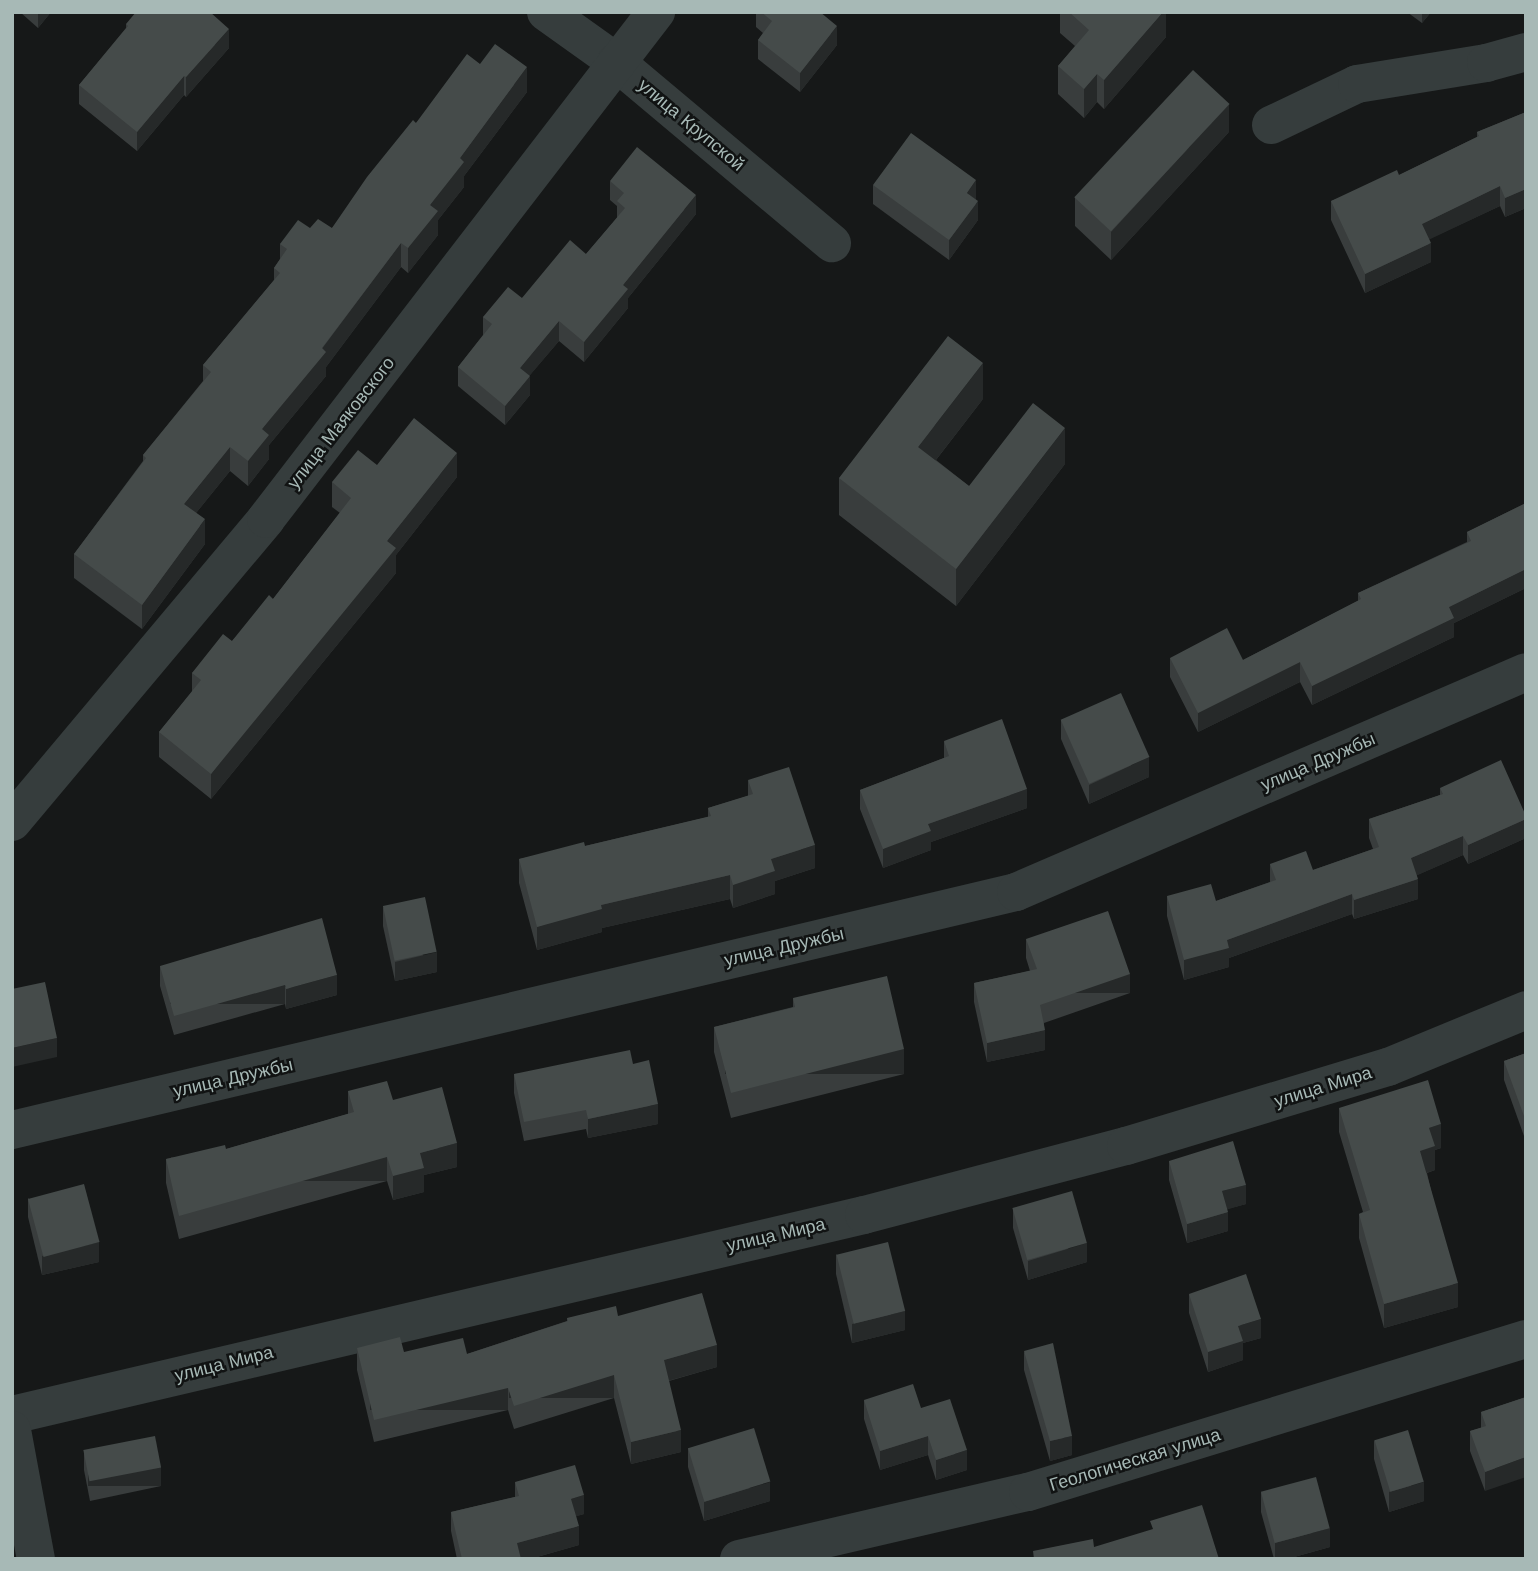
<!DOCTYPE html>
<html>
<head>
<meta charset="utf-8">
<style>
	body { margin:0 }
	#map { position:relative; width:1538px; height:1571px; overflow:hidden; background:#161818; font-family:"Work Sans",sans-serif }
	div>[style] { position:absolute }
	.minor>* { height:38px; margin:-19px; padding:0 19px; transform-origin:19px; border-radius:19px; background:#363d3d }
	.wall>* { inset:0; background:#393d3d }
	.shaded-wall>* { inset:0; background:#262929; transform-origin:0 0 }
	.building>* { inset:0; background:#454b4a; transform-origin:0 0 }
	span { translate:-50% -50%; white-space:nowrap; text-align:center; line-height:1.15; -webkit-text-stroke:5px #111313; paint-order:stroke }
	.street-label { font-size:18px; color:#a7b9b6 }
	.frame { position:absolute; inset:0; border:14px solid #a7b9b6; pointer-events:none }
</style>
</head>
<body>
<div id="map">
	<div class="minor">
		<div style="left:546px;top:12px;width:86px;rotate:35.5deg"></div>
		<div style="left:616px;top:62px;width:282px;rotate:40deg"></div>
		<div style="left:1271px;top:125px;width:95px;rotate:-25.5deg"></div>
		<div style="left:1357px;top:84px;width:131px;rotate:-9.2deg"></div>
		<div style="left:1486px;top:63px;width:41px;rotate:-15.4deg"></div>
		<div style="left:12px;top:822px;width:395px;rotate:-50deg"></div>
		<div style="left:266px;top:519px;width:640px;rotate:-52.43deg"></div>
		<div style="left:12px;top:1130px;width:1032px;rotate:-13.34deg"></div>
		<div style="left:1016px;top:892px;width:555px;rotate:-23.33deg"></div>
		<div style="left:12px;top:1415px;width:875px;rotate:-13.21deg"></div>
		<div style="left:864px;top:1215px;width:271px;rotate:-14.8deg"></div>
		<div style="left:1126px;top:1146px;width:274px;rotate:-16.8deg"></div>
		<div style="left:1388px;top:1067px;width:149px;rotate:-22.4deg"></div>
		<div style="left:12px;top:1430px;width:131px;rotate:79.5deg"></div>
		<div style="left:739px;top:1559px;width:297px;rotate:-13.1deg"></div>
		<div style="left:1028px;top:1492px;width:521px;rotate:-17.08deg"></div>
	</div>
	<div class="wall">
		<div style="clip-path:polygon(20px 12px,51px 12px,38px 28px)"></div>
		<div style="clip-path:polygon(756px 12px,820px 12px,837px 45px,800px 92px,758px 59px,758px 40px,763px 33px,756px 27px)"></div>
		<div style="clip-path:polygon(1060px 12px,1166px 12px,1166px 37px,1104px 109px,1097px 102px,1084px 118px,1058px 94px,1058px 66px,1075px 46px,1060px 33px)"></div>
		<div style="clip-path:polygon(1407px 12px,1431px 12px,1422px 23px)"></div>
		<div style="clip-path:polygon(126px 24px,229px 48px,186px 97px,184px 95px,137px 151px,79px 104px,79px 85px,126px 28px)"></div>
		<div style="clip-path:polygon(480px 64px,527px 92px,464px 176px,464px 187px,438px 220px,438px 235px,408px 273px,401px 267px,326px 367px,326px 376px,269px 445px,269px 459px,248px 486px,230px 471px,196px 513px,205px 544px,142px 629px,74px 578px,74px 554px,143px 461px,143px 455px,203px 381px,203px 365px,274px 280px,274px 268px,280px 259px,280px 244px,310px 228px,332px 228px,416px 123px)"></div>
		<div style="clip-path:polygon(1526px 112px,1526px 208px,1505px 217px,1500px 206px,1429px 239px,1431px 262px,1365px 293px,1331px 220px,1331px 201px,1399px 175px,1477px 137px,1477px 132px)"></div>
		<div style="clip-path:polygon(1229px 132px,1111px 260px,1075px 226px,1075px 198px)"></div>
		<div style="clip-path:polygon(610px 181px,696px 214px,628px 298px,628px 308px,584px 362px,559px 341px,529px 376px,530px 395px,505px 425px,458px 386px,458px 367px,483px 335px,483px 317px,522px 298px,586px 254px,617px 218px,617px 206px,610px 200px)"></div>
		<div style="clip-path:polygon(873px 185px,976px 200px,978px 220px,949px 260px,873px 204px)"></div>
		<div style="clip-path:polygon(983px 399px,936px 460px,969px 486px,1065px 464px,956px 606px,839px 515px,839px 478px)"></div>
		<div style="clip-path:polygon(377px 465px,457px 477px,396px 555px,396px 573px,211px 799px,159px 757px,159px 732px,192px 692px,192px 673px,232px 641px,273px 599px,340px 513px,332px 507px,332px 482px)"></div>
		<div style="clip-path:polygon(1526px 503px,1526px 588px,1454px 623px,1454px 637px,1312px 705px,1300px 682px,1198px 732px,1170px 677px,1170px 658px,1243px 660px,1358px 601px,1358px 593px,1467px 542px,1467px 532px)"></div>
		<div style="clip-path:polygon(1061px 720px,1149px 777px,1089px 804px,1061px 739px)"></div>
		<div style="clip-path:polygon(944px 741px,1027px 808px,931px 842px,931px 850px,883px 868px,860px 809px,860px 790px,944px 758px)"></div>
		<div style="clip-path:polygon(748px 780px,815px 868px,775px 881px,775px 894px,733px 908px,730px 899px,602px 928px,602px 932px,537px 950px,519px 883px,519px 859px,585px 846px,708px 817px,708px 808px,748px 796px)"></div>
		<div style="clip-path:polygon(1440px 788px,1526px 816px,1526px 838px,1468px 864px,1463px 855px,1417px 875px,1418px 899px,1354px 919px,1352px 914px,1229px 958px,1229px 967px,1184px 980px,1167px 916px,1167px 896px,1216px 901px,1270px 882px,1270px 864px,1313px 870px,1373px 849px,1369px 838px,1369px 819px,1440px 795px)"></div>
		<div style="clip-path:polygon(383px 907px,437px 972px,395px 981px,383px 926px)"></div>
		<div style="clip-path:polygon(1026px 939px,1130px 993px,1044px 1023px,1045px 1050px,987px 1062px,974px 1002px,974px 983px,1030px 971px,1026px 958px)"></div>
		<div style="clip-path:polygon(160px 966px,337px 995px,286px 1009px,285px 1004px,174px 1035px,160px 986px)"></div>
		<div style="clip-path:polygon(793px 998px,904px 1074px,731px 1118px,714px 1052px,714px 1027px,793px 1007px)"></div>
		<div style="clip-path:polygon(1526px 1053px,1524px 1136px,1504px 1080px,1504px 1061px)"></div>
		<div style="clip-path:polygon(633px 1064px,658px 1124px,588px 1138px,586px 1129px,524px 1141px,514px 1093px,514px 1074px)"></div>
		<div style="clip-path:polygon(348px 1091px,393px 1100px,457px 1167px,424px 1175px,424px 1192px,393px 1200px,387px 1181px,179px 1239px,166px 1183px,166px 1159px,226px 1149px,348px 1114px)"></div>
		<div style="clip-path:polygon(1339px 1108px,1441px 1148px,1435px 1150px,1435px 1170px,1427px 1173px,1458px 1307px,1384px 1328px,1359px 1238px,1359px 1214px,1363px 1212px,1339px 1132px)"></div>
		<div style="clip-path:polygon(1169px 1161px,1246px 1204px,1227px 1209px,1228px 1231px,1187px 1243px,1169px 1180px)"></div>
		<div style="clip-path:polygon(28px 1198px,99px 1262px,42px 1275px,28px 1217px)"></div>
		<div style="clip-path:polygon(1013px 1209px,1087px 1262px,1028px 1280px,1013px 1228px)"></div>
		<div style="clip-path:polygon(836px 1254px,905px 1330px,852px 1343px,836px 1274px)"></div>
		<div style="clip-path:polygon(1189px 1294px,1261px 1338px,1243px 1343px,1243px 1360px,1208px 1372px,1189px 1313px)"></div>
		<div style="clip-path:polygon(618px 1316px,717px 1367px,669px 1381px,681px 1452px,631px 1464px,614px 1398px,514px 1429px,508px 1410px,374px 1442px,357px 1370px,357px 1348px,404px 1352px,467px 1354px,567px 1321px,567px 1318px)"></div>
		<div style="clip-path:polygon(1024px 1351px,1072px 1455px,1050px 1461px,1024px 1370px)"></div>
		<div style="clip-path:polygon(1526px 1397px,1485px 1491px,1470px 1451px,1470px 1431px,1481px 1428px,1481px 1412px)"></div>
		<div style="clip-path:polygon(864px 1400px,921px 1408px,967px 1470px,936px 1480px,928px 1455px,880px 1470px,864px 1419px)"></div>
		<div style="clip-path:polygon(1374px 1440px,1424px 1501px,1389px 1512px,1374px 1459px)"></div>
		<div style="clip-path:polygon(688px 1448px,770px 1501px,704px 1521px,688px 1467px)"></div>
		<div style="clip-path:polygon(84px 1451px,161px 1486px,90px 1501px,84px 1470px)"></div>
		<div style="clip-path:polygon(515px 1482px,584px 1514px,576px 1516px,579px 1545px,530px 1559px,457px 1559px,451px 1531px,451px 1512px,515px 1497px)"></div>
		<div style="clip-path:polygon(1261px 1492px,1330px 1547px,1287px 1559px,1274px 1559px,1261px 1512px)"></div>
	</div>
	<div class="shaded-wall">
		<div style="clip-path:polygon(38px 12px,51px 12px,38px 28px)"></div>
		<div style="clip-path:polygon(1163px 12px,1166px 12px,1166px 37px,1104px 109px,1104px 80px)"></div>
		<div style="clip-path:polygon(1422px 12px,1431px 12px,1422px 23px)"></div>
		<div style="clip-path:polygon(837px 26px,837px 45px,800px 92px,800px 73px)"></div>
		<div style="clip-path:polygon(229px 29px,229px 48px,186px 97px,186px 77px)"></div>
		<div style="clip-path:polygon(527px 67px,527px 92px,464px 176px,464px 187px,438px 220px,438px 235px,408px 273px,408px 248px,430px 205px,460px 158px)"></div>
		<div style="clip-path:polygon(1097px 74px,1097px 102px,1084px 118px,1084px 89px)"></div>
		<div style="clip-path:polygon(184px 76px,184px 95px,137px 151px,137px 132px)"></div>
		<div style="clip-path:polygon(1229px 104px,1229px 132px,1111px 260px,1111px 232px)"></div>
		<div style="clip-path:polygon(976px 180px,976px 200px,967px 193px)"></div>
		<div style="clip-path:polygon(1500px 186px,1500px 206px,1422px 243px,1422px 224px)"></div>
		<div style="clip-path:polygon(1526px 189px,1526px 208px,1505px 217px,1505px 198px)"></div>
		<div style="clip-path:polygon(696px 195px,696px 214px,628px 298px,628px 308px,584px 362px,584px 342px,623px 285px)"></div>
		<div style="clip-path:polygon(978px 201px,978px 220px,949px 260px,949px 240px)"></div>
		<div style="clip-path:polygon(401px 243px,401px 267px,326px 367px,326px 376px,269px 445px,269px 459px,248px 486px,248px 461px,262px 429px)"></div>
		<div style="clip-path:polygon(1431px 243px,1431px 262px,1365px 293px,1365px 274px)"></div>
		<div style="clip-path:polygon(559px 321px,559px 341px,520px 387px,520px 368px)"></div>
		<div style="clip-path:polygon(983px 363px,983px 399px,918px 483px,918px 447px)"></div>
		<div style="clip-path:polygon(530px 376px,530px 395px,505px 425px,505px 406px)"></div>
		<div style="clip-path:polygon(1065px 428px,1065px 464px,956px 606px,956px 569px)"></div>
		<div style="clip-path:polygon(230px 447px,230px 471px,184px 528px,184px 504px)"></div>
		<div style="clip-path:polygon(457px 453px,457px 477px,396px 555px,396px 573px,211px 799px,211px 774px,387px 541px)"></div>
		<div style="clip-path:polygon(205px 519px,205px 544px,142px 629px,142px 605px)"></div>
		<div style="clip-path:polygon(1526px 569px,1526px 588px,1454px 623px,1454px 637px,1312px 705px,1312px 686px,1449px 607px)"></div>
		<div style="clip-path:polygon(1300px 662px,1300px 682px,1198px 732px,1198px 713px)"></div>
		<div style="clip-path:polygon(1149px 757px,1149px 777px,1089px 804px,1089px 785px)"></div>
		<div style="clip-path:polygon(1027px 789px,1027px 808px,931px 842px,931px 850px,883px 868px,883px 849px,928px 824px)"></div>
		<div style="clip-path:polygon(1526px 819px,1526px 838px,1468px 864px,1468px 845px)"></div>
		<div style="clip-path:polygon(1463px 836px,1463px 855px,1411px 878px,1411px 858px)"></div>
		<div style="clip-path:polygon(815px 845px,815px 868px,775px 881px,775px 894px,733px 908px,733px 885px,771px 859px)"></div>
		<div style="clip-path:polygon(730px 875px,730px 899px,602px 928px,602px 932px,537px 950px,537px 927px,601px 905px)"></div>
		<div style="clip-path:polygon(1418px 879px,1418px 899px,1354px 919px,1354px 900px)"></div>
		<div style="clip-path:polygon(1352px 894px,1352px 914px,1229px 958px,1229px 967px,1184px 980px,1184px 960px,1227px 940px)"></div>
		<div style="clip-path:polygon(437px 952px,437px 972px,395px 981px,395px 962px)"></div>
		<div style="left:1130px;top:974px;width:19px;height:95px;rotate:90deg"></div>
		<div style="clip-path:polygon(337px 975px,337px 995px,286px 1009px,286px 989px)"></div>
		<div style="left:285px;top:985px;width:19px;height:115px;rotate:90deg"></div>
		<div style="clip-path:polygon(1045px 1030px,1045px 1050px,987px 1062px,987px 1043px)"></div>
		<div style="clip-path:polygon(57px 1038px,57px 1057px,12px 1067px,12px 1048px)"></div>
		<div style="left:904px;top:1049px;width:25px;height:179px;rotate:90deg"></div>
		<div style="clip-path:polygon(658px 1104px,658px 1124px,588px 1138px,588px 1119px)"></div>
		<div style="left:1524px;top:1116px;width:2px;height:20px"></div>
		<div style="clip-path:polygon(1441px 1124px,1441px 1148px,1435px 1150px,1435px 1170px,1420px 1175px,1420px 1151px,1429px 1128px)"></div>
		<div style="clip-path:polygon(457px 1143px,457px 1167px,424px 1175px,424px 1192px,393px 1200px,393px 1176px,420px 1153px)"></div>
		<div style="left:387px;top:1157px;width:24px;height:216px;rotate:90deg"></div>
		<div style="clip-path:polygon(1246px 1185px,1246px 1204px,1222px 1211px,1222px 1191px)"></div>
		<div style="clip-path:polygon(1228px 1212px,1228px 1231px,1187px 1243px,1187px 1224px)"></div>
		<div style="clip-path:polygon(99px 1242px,99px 1262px,42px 1275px,42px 1256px)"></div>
		<div style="clip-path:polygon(1087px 1243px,1087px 1262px,1028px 1280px,1028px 1261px)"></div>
		<div style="clip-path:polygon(1458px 1283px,1458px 1307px,1384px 1328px,1384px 1304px)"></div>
		<div style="clip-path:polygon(905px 1311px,905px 1330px,852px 1343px,852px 1324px)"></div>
		<div style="clip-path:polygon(1261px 1319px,1261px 1338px,1243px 1343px,1243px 1360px,1208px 1372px,1208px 1352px,1238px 1326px)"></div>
		<div style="clip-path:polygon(717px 1345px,717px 1367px,664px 1382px,664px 1360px)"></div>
		<div style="left:614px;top:1375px;width:23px;height:105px;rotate:90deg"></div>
		<div style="left:508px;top:1388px;width:22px;height:138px;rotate:90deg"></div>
		<div style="clip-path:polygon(681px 1430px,681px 1452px,631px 1464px,631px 1442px)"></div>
		<div style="clip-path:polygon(928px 1436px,928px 1455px,880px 1470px,880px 1451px)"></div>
		<div style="clip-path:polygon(1072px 1436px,1072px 1455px,1050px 1461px,1050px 1441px)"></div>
		<div style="clip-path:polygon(967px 1450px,967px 1470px,936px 1480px,936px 1460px)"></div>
		<div style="clip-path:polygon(1526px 1457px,1526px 1477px,1485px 1491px,1485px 1472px)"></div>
		<div style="left:161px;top:1467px;width:19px;height:73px;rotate:90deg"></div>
		<div style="clip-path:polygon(770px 1482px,770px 1501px,704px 1521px,704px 1502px)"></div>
		<div style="clip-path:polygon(1424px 1482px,1424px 1501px,1389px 1512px,1389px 1492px)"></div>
		<div style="clip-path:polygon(584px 1495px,584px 1514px,571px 1518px,571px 1499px)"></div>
		<div style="clip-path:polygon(579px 1526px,579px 1545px,530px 1559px,517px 1559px,517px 1543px)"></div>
		<div style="clip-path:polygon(1330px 1528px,1330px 1547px,1287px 1559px,1275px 1559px,1275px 1543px)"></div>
	</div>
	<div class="building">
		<div style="clip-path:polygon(136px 12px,210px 12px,229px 29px,186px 77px,184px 76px,137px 132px,79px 85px,128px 26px,126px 24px)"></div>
		<div style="clip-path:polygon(761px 12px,820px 12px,837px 26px,800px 73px,758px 40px,772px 21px)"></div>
		<div style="clip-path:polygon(1069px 12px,1163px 12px,1104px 80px,1097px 74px,1084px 89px,1058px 66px,1089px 30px)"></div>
		<div style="clip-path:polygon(495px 44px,527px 67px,460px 158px,464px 162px,430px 205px,438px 211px,408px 248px,401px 243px,322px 348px,326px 352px,262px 429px,269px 435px,248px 461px,230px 447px,184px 504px,205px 519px,142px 605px,74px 554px,146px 458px,143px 455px,211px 372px,203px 365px,280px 273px,274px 268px,287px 249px,280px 244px,298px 220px,310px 228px,318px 219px,332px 228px,367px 177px,413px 120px,416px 123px,467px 54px,480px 64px)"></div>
		<div style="left:1193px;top:70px;width:50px;height:174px;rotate:43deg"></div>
		<div style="clip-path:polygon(1526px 112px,1526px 189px,1505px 198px,1500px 186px,1422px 224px,1431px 243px,1365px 274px,1331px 201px,1397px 170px,1399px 175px,1479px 136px,1477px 132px)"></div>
		<div style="clip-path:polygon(911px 133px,976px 180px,967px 193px,978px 201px,949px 240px,873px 185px)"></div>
		<div style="clip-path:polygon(637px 147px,696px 195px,623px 285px,628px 289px,584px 342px,559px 321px,520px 368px,530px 376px,505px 406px,458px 367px,492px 324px,483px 317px,508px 287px,522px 298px,570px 240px,586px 254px,625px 208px,617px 201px,624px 193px,610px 181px)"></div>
		<div style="clip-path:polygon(948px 336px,983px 363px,918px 447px,969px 486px,1033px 403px,1065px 428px,956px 569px,839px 478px)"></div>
		<div style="clip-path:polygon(414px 418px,457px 453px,387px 541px,396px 548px,211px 774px,159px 732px,201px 680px,192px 673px,223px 634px,232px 641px,269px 595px,273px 599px,351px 498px,332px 482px,358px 450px,377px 465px)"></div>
		<div style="clip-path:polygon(1526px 503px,1526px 569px,1449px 607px,1454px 618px,1312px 686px,1300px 662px,1198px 713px,1170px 658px,1227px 628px,1243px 660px,1361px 599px,1358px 593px,1471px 541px,1467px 532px)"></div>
		<div style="left:1121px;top:693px;width:70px;height:66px;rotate:66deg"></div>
		<div style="clip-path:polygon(1002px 719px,1027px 789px,928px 824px,931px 831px,883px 849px,860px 790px,949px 756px,944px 741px)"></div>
		<div style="clip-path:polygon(1501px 760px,1526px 816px,1526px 819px,1468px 845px,1463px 836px,1411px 858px,1418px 879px,1354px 900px,1352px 894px,1227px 940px,1229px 948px,1184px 960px,1167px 896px,1211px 884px,1216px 901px,1276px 880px,1270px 864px,1306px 851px,1313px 870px,1379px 847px,1369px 819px,1443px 794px,1440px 788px)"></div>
		<div style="clip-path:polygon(789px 767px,815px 845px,771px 859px,775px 871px,733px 885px,730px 875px,601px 905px,602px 909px,537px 927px,519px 859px,584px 842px,585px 846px,711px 816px,708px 808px,753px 794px,748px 780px)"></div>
		<div style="left:425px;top:897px;width:56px;height:43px;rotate:78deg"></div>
		<div style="clip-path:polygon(1108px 911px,1130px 974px,1040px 1005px,1045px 1030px,987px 1043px,974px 983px,1037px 969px,1026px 939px)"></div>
		<div style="clip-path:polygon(322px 918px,337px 975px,286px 989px,285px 985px,174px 1016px,160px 966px)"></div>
		<div style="clip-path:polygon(887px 976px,904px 1049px,731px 1093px,714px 1027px,795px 1007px,793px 998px)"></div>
		<div style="clip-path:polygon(45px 982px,57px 1038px,12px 1048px,12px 989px)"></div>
		<div style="clip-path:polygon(630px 1050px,633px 1064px,649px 1060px,658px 1104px,588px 1119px,586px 1110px,524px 1122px,514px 1074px)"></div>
		<div style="clip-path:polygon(1526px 1053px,1526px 1116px,1524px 1116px,1504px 1061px)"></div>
		<div style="clip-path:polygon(1428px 1080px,1441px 1124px,1429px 1128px,1435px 1146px,1420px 1151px,1458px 1283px,1384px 1304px,1359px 1214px,1370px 1210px,1339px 1108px)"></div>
		<div style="clip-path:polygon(387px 1081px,393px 1100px,442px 1087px,457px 1143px,420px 1153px,424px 1168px,393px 1176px,387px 1157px,179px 1216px,166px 1159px,225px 1145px,226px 1149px,354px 1112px,348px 1091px)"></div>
		<div style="clip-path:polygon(1233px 1141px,1246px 1185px,1222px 1191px,1228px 1212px,1187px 1224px,1169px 1161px)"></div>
		<div style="left:84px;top:1184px;width:60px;height:58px;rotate:75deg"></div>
		<div style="left:1072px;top:1191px;width:54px;height:62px;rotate:74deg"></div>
		<div style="left:888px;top:1242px;width:71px;height:53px;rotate:76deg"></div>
		<div style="clip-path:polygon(1246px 1274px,1261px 1319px,1238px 1326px,1243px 1341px,1208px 1352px,1189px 1294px)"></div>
		<div style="clip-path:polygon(702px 1293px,717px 1345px,664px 1360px,681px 1430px,631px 1442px,614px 1375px,514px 1406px,508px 1388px,374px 1420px,357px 1348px,400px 1337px,404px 1352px,463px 1338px,467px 1354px,568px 1321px,567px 1318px,616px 1306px,618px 1316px)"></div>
		<div style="clip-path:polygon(1053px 1343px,1072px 1436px,1050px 1441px,1024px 1351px)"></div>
		<div style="clip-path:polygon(913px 1384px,921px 1408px,950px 1399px,967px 1450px,936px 1460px,928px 1436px,880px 1451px,864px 1400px)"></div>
		<div style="clip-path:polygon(1526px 1397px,1526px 1457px,1485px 1472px,1470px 1431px,1486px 1426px,1481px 1412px)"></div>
		<div style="left:754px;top:1428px;width:56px;height:69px;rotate:73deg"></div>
		<div style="left:1408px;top:1430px;width:54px;height:35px;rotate:73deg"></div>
		<div style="left:155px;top:1436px;width:32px;height:73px;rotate:79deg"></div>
		<div style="clip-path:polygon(575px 1465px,584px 1495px,571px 1499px,579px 1526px,517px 1543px,521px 1559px,462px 1559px,451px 1512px,519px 1496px,515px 1482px)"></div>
		<div style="left:1316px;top:1477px;width:53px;height:57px;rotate:75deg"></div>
		<div style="clip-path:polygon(1202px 1505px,1219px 1559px,1034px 1559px,1033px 1551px,1093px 1539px,1094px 1547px,1153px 1529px,1150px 1521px)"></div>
	</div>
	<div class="street-label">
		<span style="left:691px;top:125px;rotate:40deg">улица Крупской</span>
		<span style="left:341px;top:423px;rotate:-52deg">улица Маяковского</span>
		<span style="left:1318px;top:762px;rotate:-23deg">улица Дружбы</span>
		<span style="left:784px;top:947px;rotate:-13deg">улица Дружбы</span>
		<span style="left:233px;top:1078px;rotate:-13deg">улица Дружбы</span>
		<span style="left:1323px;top:1087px;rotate:-17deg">улица Мира</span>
		<span style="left:776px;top:1235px;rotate:-13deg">улица Мира</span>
		<span style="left:224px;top:1364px;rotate:-14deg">улица Мира</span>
		<span style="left:1135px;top:1460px;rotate:-17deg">Геологическая улица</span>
	</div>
	<div class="frame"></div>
</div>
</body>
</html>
